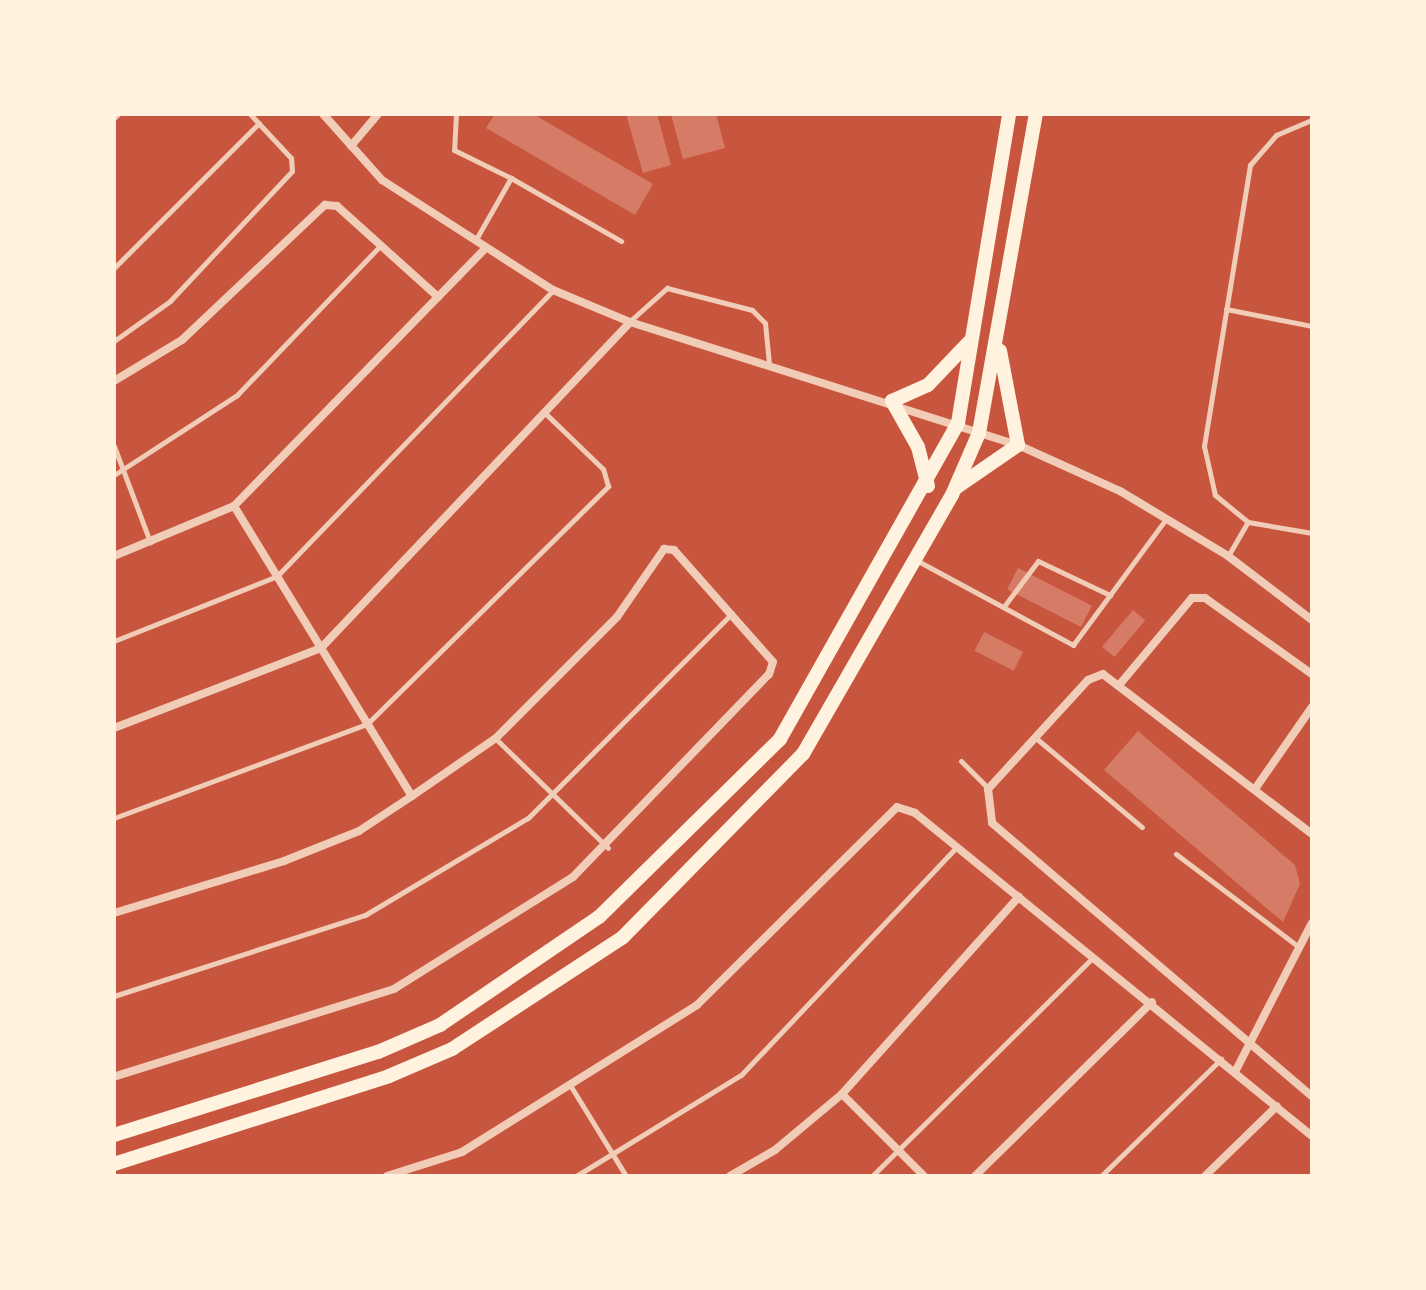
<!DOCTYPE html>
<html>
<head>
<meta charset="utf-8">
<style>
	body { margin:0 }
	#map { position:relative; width:1426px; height:1290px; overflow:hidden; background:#c8553d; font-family:"Work Sans",sans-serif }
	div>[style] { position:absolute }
	.building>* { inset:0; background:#d67c66; transform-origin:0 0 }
	.service>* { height:5px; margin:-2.5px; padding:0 2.5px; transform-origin:2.5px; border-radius:2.5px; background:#f1ccb7 }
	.minor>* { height:8px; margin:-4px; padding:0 4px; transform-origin:4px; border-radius:4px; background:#f1ccb7 }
	.secondary>* { height:14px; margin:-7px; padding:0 7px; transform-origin:7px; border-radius:7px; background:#fff3e0 }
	span { translate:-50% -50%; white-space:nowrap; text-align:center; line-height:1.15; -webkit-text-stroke:6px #fff3e0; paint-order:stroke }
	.frame { position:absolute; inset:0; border:116px solid #fff3e0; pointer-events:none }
</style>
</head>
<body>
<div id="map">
	<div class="building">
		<div style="clip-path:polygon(495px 114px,533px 114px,653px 184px,635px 215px,486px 128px)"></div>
		<div style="clip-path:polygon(626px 114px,657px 114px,671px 165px,643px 173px)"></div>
		<div style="clip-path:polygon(671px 114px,716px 114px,725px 148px,683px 159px)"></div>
		<div style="left:1018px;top:568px;width:83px;height:24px;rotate:27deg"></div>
		<div style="left:1133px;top:610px;width:16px;height:48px;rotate:40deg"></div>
		<div style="left:984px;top:632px;width:44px;height:21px;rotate:27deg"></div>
		<div style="clip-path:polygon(1138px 731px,1295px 865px,1300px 884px,1283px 922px,1104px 770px)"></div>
	</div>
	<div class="service">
		<div style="left:456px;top:114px;width:36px;rotate:93deg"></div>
		<div style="left:454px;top:150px;width:64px;rotate:26.2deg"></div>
		<div style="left:114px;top:118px;width:6px;rotate:-45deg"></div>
		<div style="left:475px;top:241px;width:73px;rotate:-60.3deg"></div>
		<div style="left:511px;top:178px;width:127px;rotate:29.8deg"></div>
		<div style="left:114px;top:268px;width:205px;rotate:-45deg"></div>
		<div style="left:1226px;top:309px;width:88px;rotate:11.2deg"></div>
		<div style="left:630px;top:321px;width:50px;rotate:-41.7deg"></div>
		<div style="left:667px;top:288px;width:88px;rotate:14.5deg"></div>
		<div style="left:752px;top:310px;width:18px;rotate:45deg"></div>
		<div style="left:765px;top:323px;width:41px;rotate:84.4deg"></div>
		<div style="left:114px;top:341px;width:69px;rotate:-35.5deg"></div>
		<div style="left:170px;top:301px;width:178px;rotate:-46.8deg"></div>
		<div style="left:292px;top:171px;width:13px;rotate:-94deg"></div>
		<div style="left:291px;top:158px;width:60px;rotate:-133deg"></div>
		<div style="left:114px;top:446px;width:103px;rotate:69.4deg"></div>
		<div style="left:114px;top:475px;width:147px;rotate:-33deg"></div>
		<div style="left:237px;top:395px;width:208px;rotate:-46.2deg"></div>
		<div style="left:1248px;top:522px;width:43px;rotate:-140.7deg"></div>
		<div style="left:1215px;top:495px;width:50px;rotate:-102.7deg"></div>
		<div style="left:1204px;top:446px;width:285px;rotate:-80.7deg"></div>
		<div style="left:1250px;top:165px;width:40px;rotate:-49deg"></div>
		<div style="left:1276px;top:135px;width:39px;rotate:-23deg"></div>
		<div style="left:1228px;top:556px;width:39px;rotate:-60deg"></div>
		<div style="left:1248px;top:522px;width:65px;rotate:9.8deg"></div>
		<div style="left:916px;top:560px;width:179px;rotate:28.4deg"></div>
		<div style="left:1073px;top:645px;width:157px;rotate:-53.6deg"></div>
		<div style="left:1005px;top:605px;width:55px;rotate:-53.1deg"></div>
		<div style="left:1038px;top:561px;width:80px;rotate:25.3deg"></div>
		<div style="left:114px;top:641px;width:175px;rotate:-21.7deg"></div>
		<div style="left:277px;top:576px;width:397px;rotate:-46deg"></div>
		<div style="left:496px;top:739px;width:156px;rotate:44.2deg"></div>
		<div style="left:1037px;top:739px;width:137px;rotate:40deg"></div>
		<div style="left:961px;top:761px;width:38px;rotate:45deg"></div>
		<div style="left:114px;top:818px;width:270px;rotate:-20.4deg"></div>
		<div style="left:367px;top:724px;width:339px;rotate:-44.6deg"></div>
		<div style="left:608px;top:486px;width:18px;rotate:-106deg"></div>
		<div style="left:603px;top:469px;width:79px;rotate:-136deg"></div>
		<div style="left:1176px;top:854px;width:154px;rotate:37.1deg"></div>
		<div style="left:114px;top:996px;width:264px;rotate:-17.9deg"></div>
		<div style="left:365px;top:915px;width:190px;rotate:-30.8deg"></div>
		<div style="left:528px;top:818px;width:289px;rotate:-45.1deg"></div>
		<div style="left:570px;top:1085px;width:107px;rotate:58.4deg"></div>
		<div style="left:576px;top:1176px;width:193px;rotate:-31.5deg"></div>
		<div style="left:741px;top:1075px;width:313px;rotate:-46.6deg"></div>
		<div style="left:872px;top:1176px;width:311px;rotate:-44.7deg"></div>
		<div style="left:1101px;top:1176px;width:168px;rotate:-44.3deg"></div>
	</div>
	<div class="minor">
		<div style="left:323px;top:114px;width:89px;rotate:48.2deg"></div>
		<div style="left:382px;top:180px;width:203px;rotate:32.8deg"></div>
		<div style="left:553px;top:290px;width:83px;rotate:22.6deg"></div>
		<div style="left:630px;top:322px;width:407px;rotate:17.6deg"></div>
		<div style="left:1018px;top:445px;width:112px;rotate:24.3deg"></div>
		<div style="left:1120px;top:491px;width:126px;rotate:31deg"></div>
		<div style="left:1228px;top:556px;width:106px;rotate:37.3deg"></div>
		<div style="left:351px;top:146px;width:42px;rotate:-49.8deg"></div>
		<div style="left:114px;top:381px;width:79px;rotate:-31.1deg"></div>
		<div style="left:182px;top:340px;width:197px;rotate:-43.4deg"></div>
		<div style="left:325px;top:205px;width:12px;rotate:5deg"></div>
		<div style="left:337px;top:206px;width:136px;rotate:42deg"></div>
		<div style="left:234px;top:506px;width:340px;rotate:58.5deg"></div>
		<div style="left:114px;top:556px;width:130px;rotate:-22.6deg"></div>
		<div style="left:234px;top:506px;width:359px;rotate:-45.7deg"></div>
		<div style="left:1120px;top:684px;width:112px;rotate:-50.1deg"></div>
		<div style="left:1192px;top:598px;width:13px"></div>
		<div style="left:1205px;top:598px;width:131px;rotate:35.4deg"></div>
		<div style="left:114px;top:728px;width:222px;rotate:-21.1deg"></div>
		<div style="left:321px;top:648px;width:449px;rotate:-46.5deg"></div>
		<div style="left:1255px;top:789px;width:100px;rotate:-55.2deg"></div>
		<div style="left:1312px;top:834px;width:263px;rotate:-142.6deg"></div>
		<div style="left:1103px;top:674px;width:16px;rotate:158deg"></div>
		<div style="left:1088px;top:680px;width:148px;rotate:132.5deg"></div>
		<div style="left:988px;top:789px;width:34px;rotate:83deg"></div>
		<div style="left:992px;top:823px;width:421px;rotate:40.5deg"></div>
		<div style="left:114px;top:913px;width:178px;rotate:-17deg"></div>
		<div style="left:284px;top:861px;width:81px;rotate:-21.8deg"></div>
		<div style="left:359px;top:831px;width:64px;rotate:-33.4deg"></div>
		<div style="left:412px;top:796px;width:102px;rotate:-34.6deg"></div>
		<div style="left:496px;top:738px;width:171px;rotate:-45deg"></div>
		<div style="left:617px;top:617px;width:83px;rotate:-55.3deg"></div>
		<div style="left:664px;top:549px;width:10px;rotate:6deg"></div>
		<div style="left:674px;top:550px;width:149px;rotate:48.5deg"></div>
		<div style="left:773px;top:662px;width:13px;rotate:108deg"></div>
		<div style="left:769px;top:674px;width:282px;rotate:134deg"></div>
		<div style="left:573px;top:877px;width:211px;rotate:148deg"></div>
		<div style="left:394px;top:989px;width:294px;rotate:162.6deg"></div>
		<div style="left:1236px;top:1070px;width:165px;rotate:-62.7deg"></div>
		<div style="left:842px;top:1094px;width:116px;rotate:45deg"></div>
		<div style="left:387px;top:1176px;width:79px;rotate:-17.7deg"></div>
		<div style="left:462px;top:1152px;width:277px;rotate:-32deg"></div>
		<div style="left:697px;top:1005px;width:281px;rotate:-44.7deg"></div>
		<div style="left:897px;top:807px;width:19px;rotate:18deg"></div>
		<div style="left:915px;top:813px;width:512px;rotate:39.13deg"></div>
		<div style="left:730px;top:1176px;width:52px;rotate:-30deg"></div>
		<div style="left:775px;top:1150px;width:87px;rotate:-39.9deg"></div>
		<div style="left:842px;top:1094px;width:265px;rotate:-48.1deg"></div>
		<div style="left:975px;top:1176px;width:248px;rotate:-44.5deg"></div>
		<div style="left:1205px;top:1176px;width:100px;rotate:-44.2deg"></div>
	</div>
	<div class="secondary">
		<div style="left:928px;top:486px;width:40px;rotate:-104.4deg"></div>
		<div style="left:918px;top:447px;width:53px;rotate:-119.5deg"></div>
		<div style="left:892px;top:401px;width:39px;rotate:-24deg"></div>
		<div style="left:928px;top:385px;width:59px;rotate:-46.4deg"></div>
		<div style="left:957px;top:487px;width:74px;rotate:-34.5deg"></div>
		<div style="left:1018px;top:445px;width:96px;rotate:-100.8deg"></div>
		<div style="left:114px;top:1135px;width:277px;rotate:-17.5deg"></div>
		<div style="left:378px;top:1052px;width:68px;rotate:-23.5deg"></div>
		<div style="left:440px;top:1025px;width:192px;rotate:-34.2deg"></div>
		<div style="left:599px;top:917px;width:254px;rotate:-44.5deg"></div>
		<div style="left:780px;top:739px;width:363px;rotate:-60.6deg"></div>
		<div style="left:958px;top:423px;width:313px;rotate:-80.6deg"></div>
		<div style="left:114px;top:1164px;width:289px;rotate:-17.7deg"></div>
		<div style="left:389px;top:1076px;width:69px;rotate:-23.2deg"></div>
		<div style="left:452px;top:1049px;width:204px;rotate:-33.2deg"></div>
		<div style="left:623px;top:937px;width:257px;rotate:-45.5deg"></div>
		<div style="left:803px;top:754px;width:299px;rotate:-60.1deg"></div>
		<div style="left:952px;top:495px;width:68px;rotate:-66.5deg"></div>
		<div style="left:979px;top:433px;width:324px;rotate:-79.9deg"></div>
	</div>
	<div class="frame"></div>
</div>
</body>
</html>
